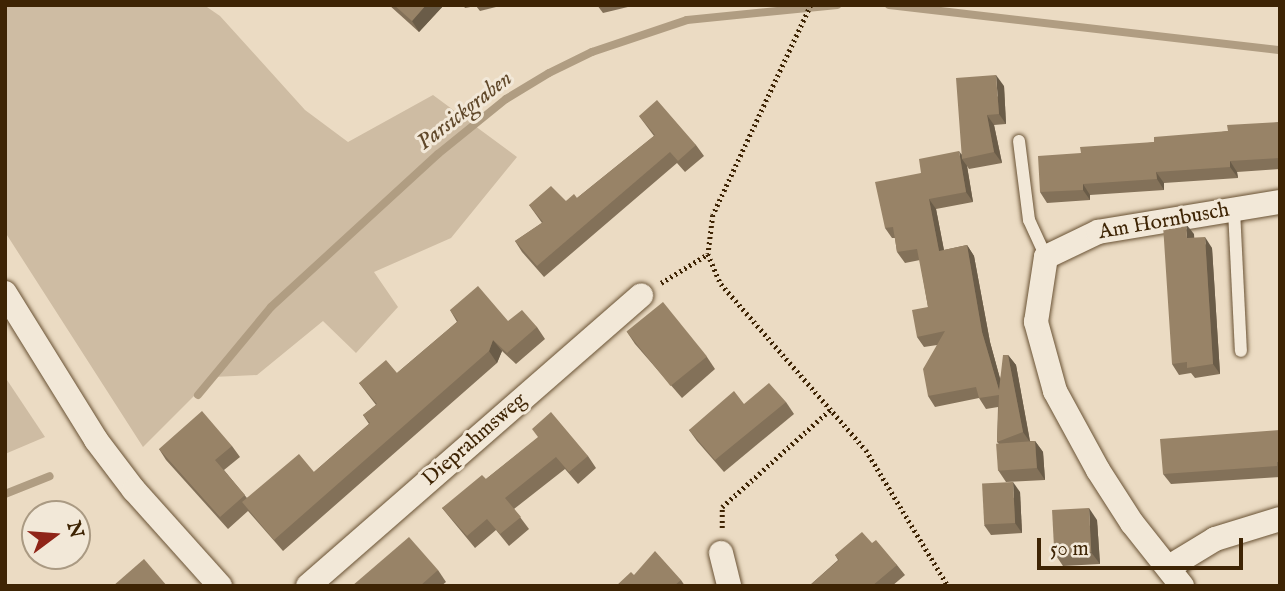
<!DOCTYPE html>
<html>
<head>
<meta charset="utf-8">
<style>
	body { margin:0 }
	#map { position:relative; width:1285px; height:591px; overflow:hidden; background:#ebdbc3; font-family:"IM FELL English",serif }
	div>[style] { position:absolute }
	.green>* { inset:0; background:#cebca3 }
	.stream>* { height:8px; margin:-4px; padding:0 4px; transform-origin:4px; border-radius:4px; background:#b09d82 }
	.path>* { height:4.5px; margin-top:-2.25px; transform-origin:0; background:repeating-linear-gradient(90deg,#3e2404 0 2px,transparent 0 5.5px) }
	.roads { filter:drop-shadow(0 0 2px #695234) drop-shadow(0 0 2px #695234) }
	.lane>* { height:12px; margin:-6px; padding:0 6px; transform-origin:6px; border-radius:6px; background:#f2e8d8 }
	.street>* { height:24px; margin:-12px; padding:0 12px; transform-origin:12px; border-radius:12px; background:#f2e8d8 }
	.wall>* { inset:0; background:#837159 }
	.shaded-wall>* { inset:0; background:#6a5c48 }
	.building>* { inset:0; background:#988367; transform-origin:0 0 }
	span { translate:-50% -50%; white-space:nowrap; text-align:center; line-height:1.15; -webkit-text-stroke:6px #f2e8d8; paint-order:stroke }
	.street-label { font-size:21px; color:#3e2404 }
	.water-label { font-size:23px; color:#60482a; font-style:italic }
	.frame { position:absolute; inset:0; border:7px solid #3e2404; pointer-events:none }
	.north { position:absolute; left:21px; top:500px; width:70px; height:70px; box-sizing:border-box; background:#f2e8d8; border:2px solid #aa9a83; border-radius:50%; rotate:74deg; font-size:19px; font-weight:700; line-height:28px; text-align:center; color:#3e2404 }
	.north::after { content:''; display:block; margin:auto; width:24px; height:32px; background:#8f2418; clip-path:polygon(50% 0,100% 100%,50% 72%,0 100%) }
	.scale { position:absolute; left:1037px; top:538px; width:206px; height:32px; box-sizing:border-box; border:4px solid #3e2404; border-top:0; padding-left:9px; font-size:21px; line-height:24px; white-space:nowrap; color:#3e2404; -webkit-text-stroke:5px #f2e8d8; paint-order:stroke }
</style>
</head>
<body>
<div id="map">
	<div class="green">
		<div style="clip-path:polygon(5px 5px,204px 5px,220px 16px,305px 110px,348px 142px,433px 95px,517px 157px,451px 238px,374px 272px,398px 307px,356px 353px,323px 321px,257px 375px,213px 377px,143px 447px,5px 232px)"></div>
		<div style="clip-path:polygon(5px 377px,45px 437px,5px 454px)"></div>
	</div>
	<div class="stream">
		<div style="left:889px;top:5px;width:394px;rotate:6.6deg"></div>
		<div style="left:198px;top:395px;width:114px;rotate:-50.3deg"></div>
		<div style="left:271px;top:307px;width:226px;rotate:-42.5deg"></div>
		<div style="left:438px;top:154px;width:87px;rotate:-39deg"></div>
		<div style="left:506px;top:99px;width:50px;rotate:-31.2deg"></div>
		<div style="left:549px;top:73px;width:48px;rotate:-26deg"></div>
		<div style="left:592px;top:52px;width:100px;rotate:-18.6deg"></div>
		<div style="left:687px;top:20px;width:151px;rotate:-5.7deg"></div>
		<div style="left:5px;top:494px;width:48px;rotate:-21.8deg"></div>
	</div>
	<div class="path">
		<div style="left:811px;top:5px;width:232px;rotate:115deg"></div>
		<div style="left:713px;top:215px;width:39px;rotate:97deg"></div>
		<div style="left:708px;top:254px;width:33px;rotate:67deg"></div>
		<div style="left:721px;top:284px;width:220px;rotate:48.9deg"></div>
		<div style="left:866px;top:450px;width:159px;rotate:58.9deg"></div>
		<div style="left:661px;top:283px;width:55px;rotate:-31.7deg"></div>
		<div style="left:722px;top:528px;width:21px;rotate:-90deg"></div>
		<div style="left:722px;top:507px;width:147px;rotate:-42deg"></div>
	</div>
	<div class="roads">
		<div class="lane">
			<div style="left:1019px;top:141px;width:80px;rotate:82.8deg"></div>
			<div style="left:1029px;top:220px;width:41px;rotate:65.3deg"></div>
			<div style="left:1234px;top:210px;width:141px;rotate:87.2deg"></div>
		</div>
		<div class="street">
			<div style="left:5px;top:293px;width:173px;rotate:58.2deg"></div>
			<div style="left:96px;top:440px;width:63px;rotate:52.8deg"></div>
			<div style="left:134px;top:490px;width:129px;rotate:48.1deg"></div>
			<div style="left:721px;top:553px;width:34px;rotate:76deg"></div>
			<div style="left:1169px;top:567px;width:54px;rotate:-31.3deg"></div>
			<div style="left:1215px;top:539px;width:68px;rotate:-17.1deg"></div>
			<div style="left:308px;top:586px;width:442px;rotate:-41.1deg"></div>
			<div style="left:1182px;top:586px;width:80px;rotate:-128.4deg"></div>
			<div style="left:1132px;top:523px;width:63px;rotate:-122.7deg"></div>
			<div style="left:1098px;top:470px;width:90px;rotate:-118.6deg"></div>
			<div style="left:1055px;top:391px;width:72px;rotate:-105.4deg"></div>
			<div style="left:1036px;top:322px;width:66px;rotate:-81.3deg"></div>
			<div style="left:1046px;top:257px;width:58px;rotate:-25.7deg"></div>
			<div style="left:1098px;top:232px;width:184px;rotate:-9.4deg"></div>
		</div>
	</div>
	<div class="wall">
		<div style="clip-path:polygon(389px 5px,444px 5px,419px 32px)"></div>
		<div style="clip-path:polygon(463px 5px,504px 5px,480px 11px,476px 6px,465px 8px)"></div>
		<div style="clip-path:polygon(597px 5px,632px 5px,632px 6px,603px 13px)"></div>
		<div style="clip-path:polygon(1004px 86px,1006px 124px,994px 125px,1002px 163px,969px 169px,967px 166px,973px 202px,936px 209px,944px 250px,967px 245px,974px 256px,990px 342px,1000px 379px,1008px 355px,1016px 365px,1030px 441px,1035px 441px,1043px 452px,1045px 480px,1006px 482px,998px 470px,999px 444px,997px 442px,998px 407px,986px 409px,979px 398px,935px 407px,928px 396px,937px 345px,924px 347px,917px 337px,928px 307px,920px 260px,905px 263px,897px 252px,895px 238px,892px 238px,885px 228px,921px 173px,961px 155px)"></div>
		<div style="clip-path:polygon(639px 116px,696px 145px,704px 156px,685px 172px,677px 163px,544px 277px,522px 252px,515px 241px,542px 223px,529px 205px,566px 201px,577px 198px,654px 136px)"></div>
		<div style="clip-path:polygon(1280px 122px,1280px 169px,1237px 172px,1238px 178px,1164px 183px,1164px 190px,1090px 195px,1090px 200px,1047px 203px,1040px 192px,1081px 153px,1228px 131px)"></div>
		<div style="clip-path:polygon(1194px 234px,1194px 238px,1212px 248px,1220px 374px,1195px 378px,1191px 373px,1179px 375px,1172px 364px)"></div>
		<div style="clip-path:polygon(450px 310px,537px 327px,545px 339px,516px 364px,502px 351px,497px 363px,283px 551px,248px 511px,228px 529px,166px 460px,159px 449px,232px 446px,240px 457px,224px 470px,247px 498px,314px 472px,369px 424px,363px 415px,376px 405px,359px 383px,397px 373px,457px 322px)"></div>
		<div style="clip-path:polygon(627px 332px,707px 357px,715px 369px,682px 398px,635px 344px)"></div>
		<div style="clip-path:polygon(786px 402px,794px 414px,724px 472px,697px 441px,689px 430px,744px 404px)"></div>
		<div style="clip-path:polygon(1280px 430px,1280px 477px,1171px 484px,1163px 474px)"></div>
		<div style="clip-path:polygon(538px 438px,588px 456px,596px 468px,578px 484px,565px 469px,514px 509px,529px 529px,509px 546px,496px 530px,475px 548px,451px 519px,442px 508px,486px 479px)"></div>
		<div style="clip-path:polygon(1020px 492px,1022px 533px,991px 535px,984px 525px)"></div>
		<div style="clip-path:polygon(1097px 520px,1100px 564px,1063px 566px,1055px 554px)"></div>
		<div style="clip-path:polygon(872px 543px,897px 565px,905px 575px,892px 586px,809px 586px,838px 560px,835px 555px)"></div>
		<div style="clip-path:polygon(438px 570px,446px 582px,441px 586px,352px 586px)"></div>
		<div style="clip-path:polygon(634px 575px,681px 580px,685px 586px,616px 586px)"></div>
	</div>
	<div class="shaded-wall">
		<div style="clip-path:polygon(426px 5px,444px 5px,419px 32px,412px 21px)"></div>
		<div style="clip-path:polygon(996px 75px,1004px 86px,1006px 124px,999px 114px)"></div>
		<div style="clip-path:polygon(987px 115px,994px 125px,1002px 163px,994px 152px)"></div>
		<div style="clip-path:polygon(959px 151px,964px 158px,962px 159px,967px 166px,973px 202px,966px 192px)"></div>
		<div style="clip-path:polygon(1230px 161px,1237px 172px,1238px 178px,1230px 167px)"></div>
		<div style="clip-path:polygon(1156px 172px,1164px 183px,1164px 190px,1157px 179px)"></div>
		<div style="clip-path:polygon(1083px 184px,1090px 195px,1090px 200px,1083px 190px)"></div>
		<div style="clip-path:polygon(929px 199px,936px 209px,946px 261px,939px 251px)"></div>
		<div style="clip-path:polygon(1186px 224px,1194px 234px,1195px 249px,1187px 238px)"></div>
		<div style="clip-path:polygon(1205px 237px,1212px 248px,1220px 374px,1213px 364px)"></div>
		<div style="clip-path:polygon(967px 245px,974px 256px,990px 342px,1006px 400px,999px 390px,982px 332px)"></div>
		<div style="clip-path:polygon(493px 340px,502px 351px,497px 363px,489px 351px)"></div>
		<div style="clip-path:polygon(1008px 355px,1016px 365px,1030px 442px,1023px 432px)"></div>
		<div style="clip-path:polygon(1035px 441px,1043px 452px,1045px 480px,1037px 468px)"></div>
		<div style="clip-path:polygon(1013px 482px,1020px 492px,1022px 533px,1015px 523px)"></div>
		<div style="clip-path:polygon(1089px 508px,1097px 520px,1100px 564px,1091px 552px)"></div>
	</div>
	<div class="building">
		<div style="clip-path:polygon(394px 5px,426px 5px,412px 21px)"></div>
		<div style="clip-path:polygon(996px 75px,999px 114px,987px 115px,994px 152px,962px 159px,956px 78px)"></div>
		<div style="clip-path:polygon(657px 100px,696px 145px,678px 161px,670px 152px,537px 266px,515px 241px,543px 222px,529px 205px,551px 186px,566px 201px,574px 194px,577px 198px,655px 135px,639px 116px)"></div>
		<div style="clip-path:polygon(1280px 122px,1280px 158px,1230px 161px,1230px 167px,1156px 172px,1157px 179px,1083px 184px,1083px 190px,1040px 192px,1038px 156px,1081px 153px,1080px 147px,1154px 142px,1154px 137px,1228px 131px,1227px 125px)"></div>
		<div style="clip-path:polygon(959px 151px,966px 192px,929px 199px,939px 251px,967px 245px,982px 332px,999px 390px,1003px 355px,1008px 355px,1023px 432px,997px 442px,999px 395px,979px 398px,976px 387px,928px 396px,923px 369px,945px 331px,917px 337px,912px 310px,928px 307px,917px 249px,897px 252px,893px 227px,885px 228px,875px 182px,921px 173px,919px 159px)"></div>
		<div style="clip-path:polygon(1186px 224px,1187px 238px,1205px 237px,1213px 364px,1187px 368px,1187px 362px,1172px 364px,1163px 225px)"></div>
		<div style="clip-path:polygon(478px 286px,508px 321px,522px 310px,537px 327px,507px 353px,493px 340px,489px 351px,274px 540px,242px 502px,299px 454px,314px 472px,370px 423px,363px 415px,377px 404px,359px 383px,386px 360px,397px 373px,458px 321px,450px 310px)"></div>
		<div style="left:663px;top:302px;width:70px;height:47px;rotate:51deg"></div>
		<div style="clip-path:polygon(769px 383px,786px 402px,715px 460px,689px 430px,734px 391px,744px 404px)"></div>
		<div style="clip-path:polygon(202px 411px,232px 446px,215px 460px,245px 495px,220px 517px,159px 449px)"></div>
		<div style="clip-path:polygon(551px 412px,588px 456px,569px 472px,556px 457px,505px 498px,521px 517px,500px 534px,487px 519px,467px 536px,442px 508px,482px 475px,486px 479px,538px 437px,532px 429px)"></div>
		<div style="clip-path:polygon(1280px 430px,1280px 462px,1277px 462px,1277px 466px,1163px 474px,1160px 439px)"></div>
		<div style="left:1035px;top:441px;width:27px;height:39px;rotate:86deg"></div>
		<div style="left:1013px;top:482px;width:41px;height:31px;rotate:87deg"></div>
		<div style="left:1089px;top:508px;width:44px;height:37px;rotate:87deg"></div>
		<div style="clip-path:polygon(862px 532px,872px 543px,876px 540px,897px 565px,872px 586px,809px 586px,839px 560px,835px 555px)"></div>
		<div style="clip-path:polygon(409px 537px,438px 570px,420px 586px,352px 586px)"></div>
		<div style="clip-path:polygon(655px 551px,681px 580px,674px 586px,616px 586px,631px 572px,634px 575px)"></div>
		<div style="clip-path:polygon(144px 559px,167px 586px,113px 586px)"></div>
	</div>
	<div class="street-label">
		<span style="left:1164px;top:222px;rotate:-10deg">Am Hornbusch</span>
		<span style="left:475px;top:440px;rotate:-41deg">Dieprahmsweg</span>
	</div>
	<div class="water-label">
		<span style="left:465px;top:111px;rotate:-38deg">Parsickgraben</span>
	</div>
	<div class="frame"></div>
	<div class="north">N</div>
	<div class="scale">50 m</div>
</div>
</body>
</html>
